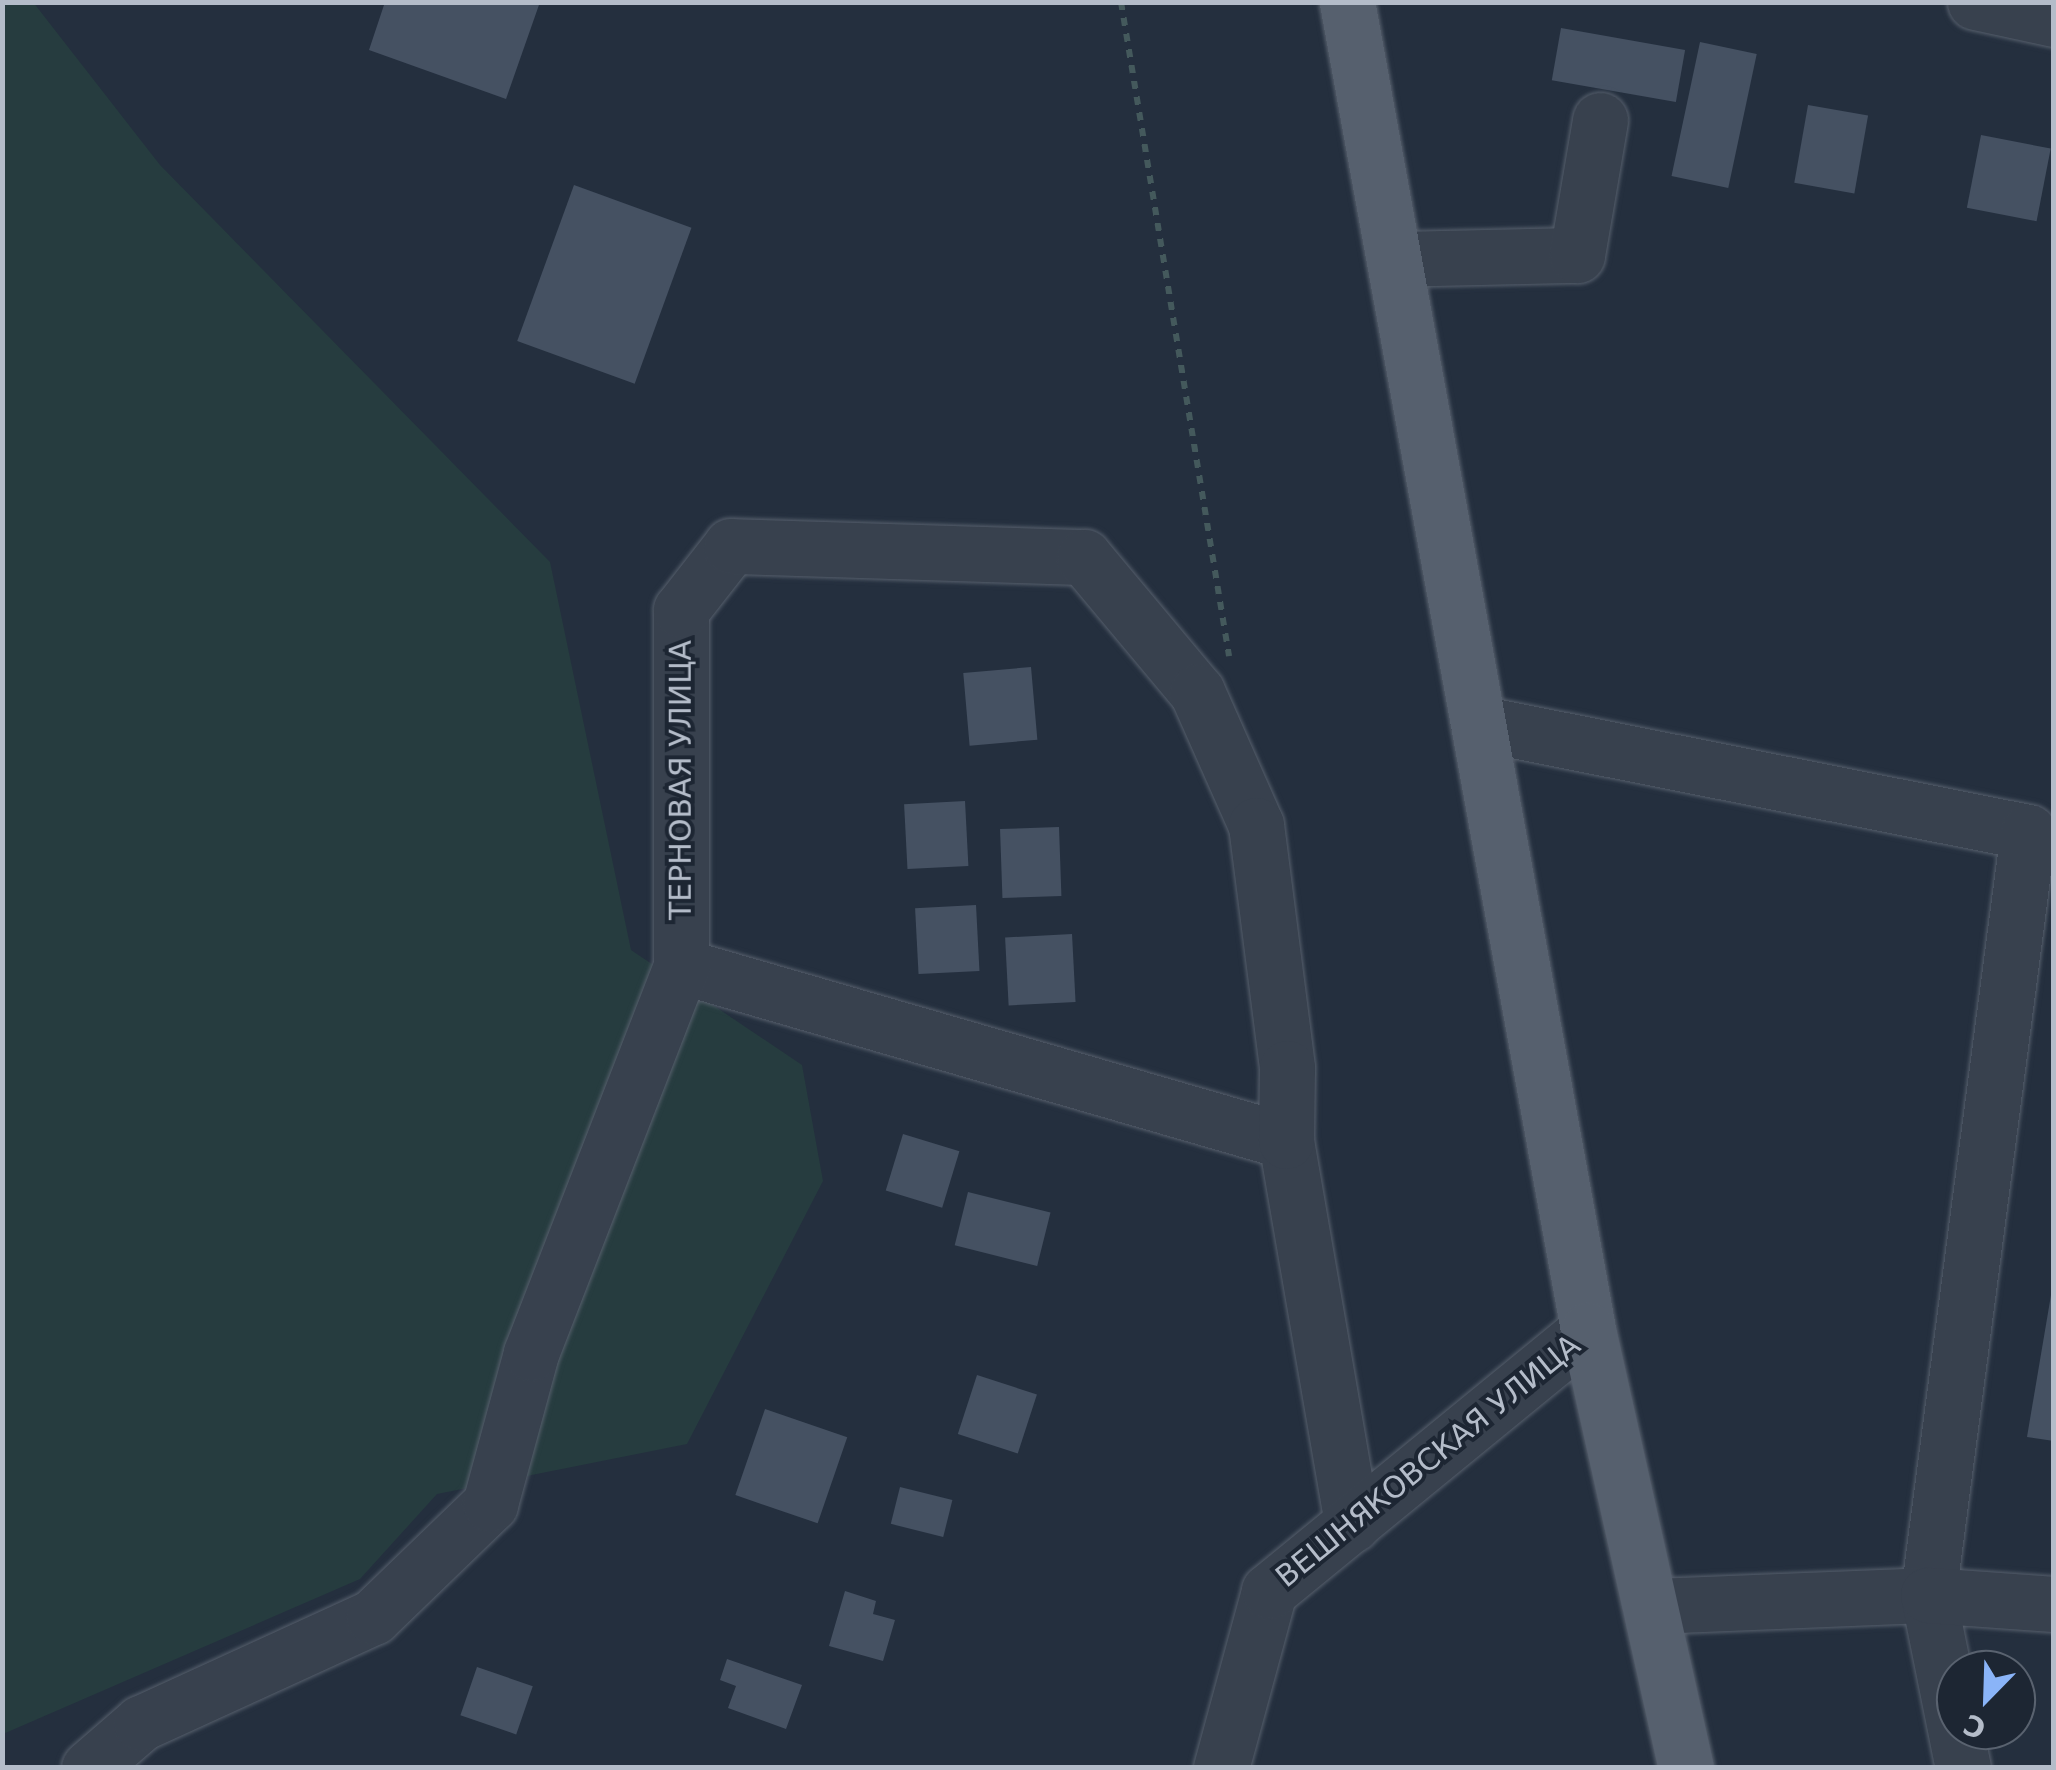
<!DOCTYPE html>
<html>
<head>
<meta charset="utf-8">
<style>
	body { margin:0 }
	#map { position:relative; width:2056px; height:1770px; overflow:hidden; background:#242f3e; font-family:"DejaVu Sans",sans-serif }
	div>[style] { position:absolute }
	.green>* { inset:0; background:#263c3f }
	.building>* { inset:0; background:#455162; transform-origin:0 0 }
	.path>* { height:6px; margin-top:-3px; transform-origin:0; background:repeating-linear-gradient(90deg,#44595c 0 8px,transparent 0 16px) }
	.roads { filter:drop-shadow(0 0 2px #565f6c) drop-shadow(0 0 2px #565f6c) }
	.minor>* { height:55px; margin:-27.5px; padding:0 27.5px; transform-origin:27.5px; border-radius:27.5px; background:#38414e }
	.major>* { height:55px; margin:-27.5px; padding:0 27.5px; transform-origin:27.5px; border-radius:27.5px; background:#56606e }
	span { translate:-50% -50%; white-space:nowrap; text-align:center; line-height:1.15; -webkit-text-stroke:8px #1d2633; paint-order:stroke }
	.street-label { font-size:30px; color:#b4bcc9 }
	.frame { position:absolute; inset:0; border:5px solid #b4bcc9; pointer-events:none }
	.north { position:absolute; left:1936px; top:1650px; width:100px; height:100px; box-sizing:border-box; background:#1d2633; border:2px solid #59626f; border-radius:50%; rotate:203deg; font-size:28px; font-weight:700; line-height:40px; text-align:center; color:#b4bcc9 }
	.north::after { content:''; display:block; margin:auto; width:35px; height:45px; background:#8ab4f8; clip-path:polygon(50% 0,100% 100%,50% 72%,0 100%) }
</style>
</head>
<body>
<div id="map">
	<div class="green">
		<div style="clip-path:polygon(33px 2px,160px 165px,550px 562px,631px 950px,802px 1065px,823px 1181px,687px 1444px,437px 1494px,360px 1579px,3px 1734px,2px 3px)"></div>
	</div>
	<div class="building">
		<div style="clip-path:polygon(385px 2px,540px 2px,506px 99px,369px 50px)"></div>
		<div style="left:1561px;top:28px;width:126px;height:53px;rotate:10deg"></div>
		<div style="left:1700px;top:42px;width:58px;height:137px;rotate:12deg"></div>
		<div style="left:1808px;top:105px;width:61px;height:79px;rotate:10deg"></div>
		<div style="left:1981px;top:135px;width:71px;height:74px;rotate:11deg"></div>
		<div style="left:574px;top:185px;width:125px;height:166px;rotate:20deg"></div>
		<div style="left:1031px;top:667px;width:73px;height:68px;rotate:85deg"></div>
		<div style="left:965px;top:801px;width:65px;height:61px;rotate:87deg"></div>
		<div style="left:1059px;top:827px;width:69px;height:59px;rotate:88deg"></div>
		<div style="left:976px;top:905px;width:66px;height:61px;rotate:87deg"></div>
		<div style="left:1072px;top:934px;width:68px;height:67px;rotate:87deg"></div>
		<div style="left:903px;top:1134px;width:59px;height:59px;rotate:17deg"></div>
		<div style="left:968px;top:1192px;width:85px;height:55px;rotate:14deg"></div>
		<div style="clip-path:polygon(2051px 1295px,2054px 1296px,2054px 1441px,2027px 1437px)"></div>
		<div style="left:977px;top:1375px;width:63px;height:62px;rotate:18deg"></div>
		<div style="left:765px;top:1409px;width:87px;height:91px;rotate:19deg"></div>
		<div style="left:900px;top:1487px;width:54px;height:38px;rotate:14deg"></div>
		<div style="clip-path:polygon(845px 1591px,876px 1601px,873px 1614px,895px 1620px,883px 1661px,829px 1646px)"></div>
		<div style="clip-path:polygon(727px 1659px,802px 1685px,786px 1729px,728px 1708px,736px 1686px,720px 1680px)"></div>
		<div style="left:477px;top:1667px;width:59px;height:51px;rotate:19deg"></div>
	</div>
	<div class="path">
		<div style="left:1121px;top:2px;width:663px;rotate:80.62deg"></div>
	</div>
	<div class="roads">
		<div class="minor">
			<div style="left:1975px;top:2px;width:81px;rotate:12.1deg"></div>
			<div style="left:1394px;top:259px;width:183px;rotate:-1.3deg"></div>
			<div style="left:1577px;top:255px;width:137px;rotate:-80.3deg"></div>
			<div style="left:1478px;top:723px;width:561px;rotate:11.21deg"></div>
			<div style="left:2028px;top:832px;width:770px;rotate:97.47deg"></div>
			<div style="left:1928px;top:1595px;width:278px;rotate:177.7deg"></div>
			<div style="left:681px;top:966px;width:630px;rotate:16.13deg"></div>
			<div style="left:1286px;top:1141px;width:389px;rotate:80.2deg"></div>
			<div style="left:89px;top:1768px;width:69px;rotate:-40.9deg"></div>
			<div style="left:141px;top:1723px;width:255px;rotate:-24.6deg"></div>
			<div style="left:373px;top:1617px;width:163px;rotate:-44deg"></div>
			<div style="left:490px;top:1504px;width:156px;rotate:-74.8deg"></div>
			<div style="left:531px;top:1353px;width:415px;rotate:-68.8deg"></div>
			<div style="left:681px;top:966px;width:356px;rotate:-90deg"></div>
			<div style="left:681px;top:610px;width:81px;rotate:-52deg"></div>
			<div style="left:731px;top:546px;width:353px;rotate:1.8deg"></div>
			<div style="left:1084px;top:557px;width:176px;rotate:50.1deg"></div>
			<div style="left:1197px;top:692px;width:145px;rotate:66.1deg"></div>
			<div style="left:1256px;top:825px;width:245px;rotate:82.7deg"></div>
			<div style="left:1287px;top:1068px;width:73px;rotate:90.8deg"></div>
			<div style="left:1221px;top:1768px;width:183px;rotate:-74.8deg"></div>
			<div style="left:1269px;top:1591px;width:412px;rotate:-39.3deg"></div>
			<div style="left:1963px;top:1768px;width:177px;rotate:-101.4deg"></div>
			<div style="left:1928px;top:1595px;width:126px;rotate:4.1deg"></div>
		</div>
		<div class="major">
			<div style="left:1347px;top:2px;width:1350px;rotate:79.71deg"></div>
			<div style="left:1588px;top:1330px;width:449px;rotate:77.4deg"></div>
		</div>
	</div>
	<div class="street-label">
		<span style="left:681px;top:780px;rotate:-90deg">ТЕРНОВАЯ УЛИЦА</span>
		<span style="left:1428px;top:1461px;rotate:-39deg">ВЕШНЯКОВСКАЯ УЛИЦА</span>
	</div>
	<div class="frame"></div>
	<div class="north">С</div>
</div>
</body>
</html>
